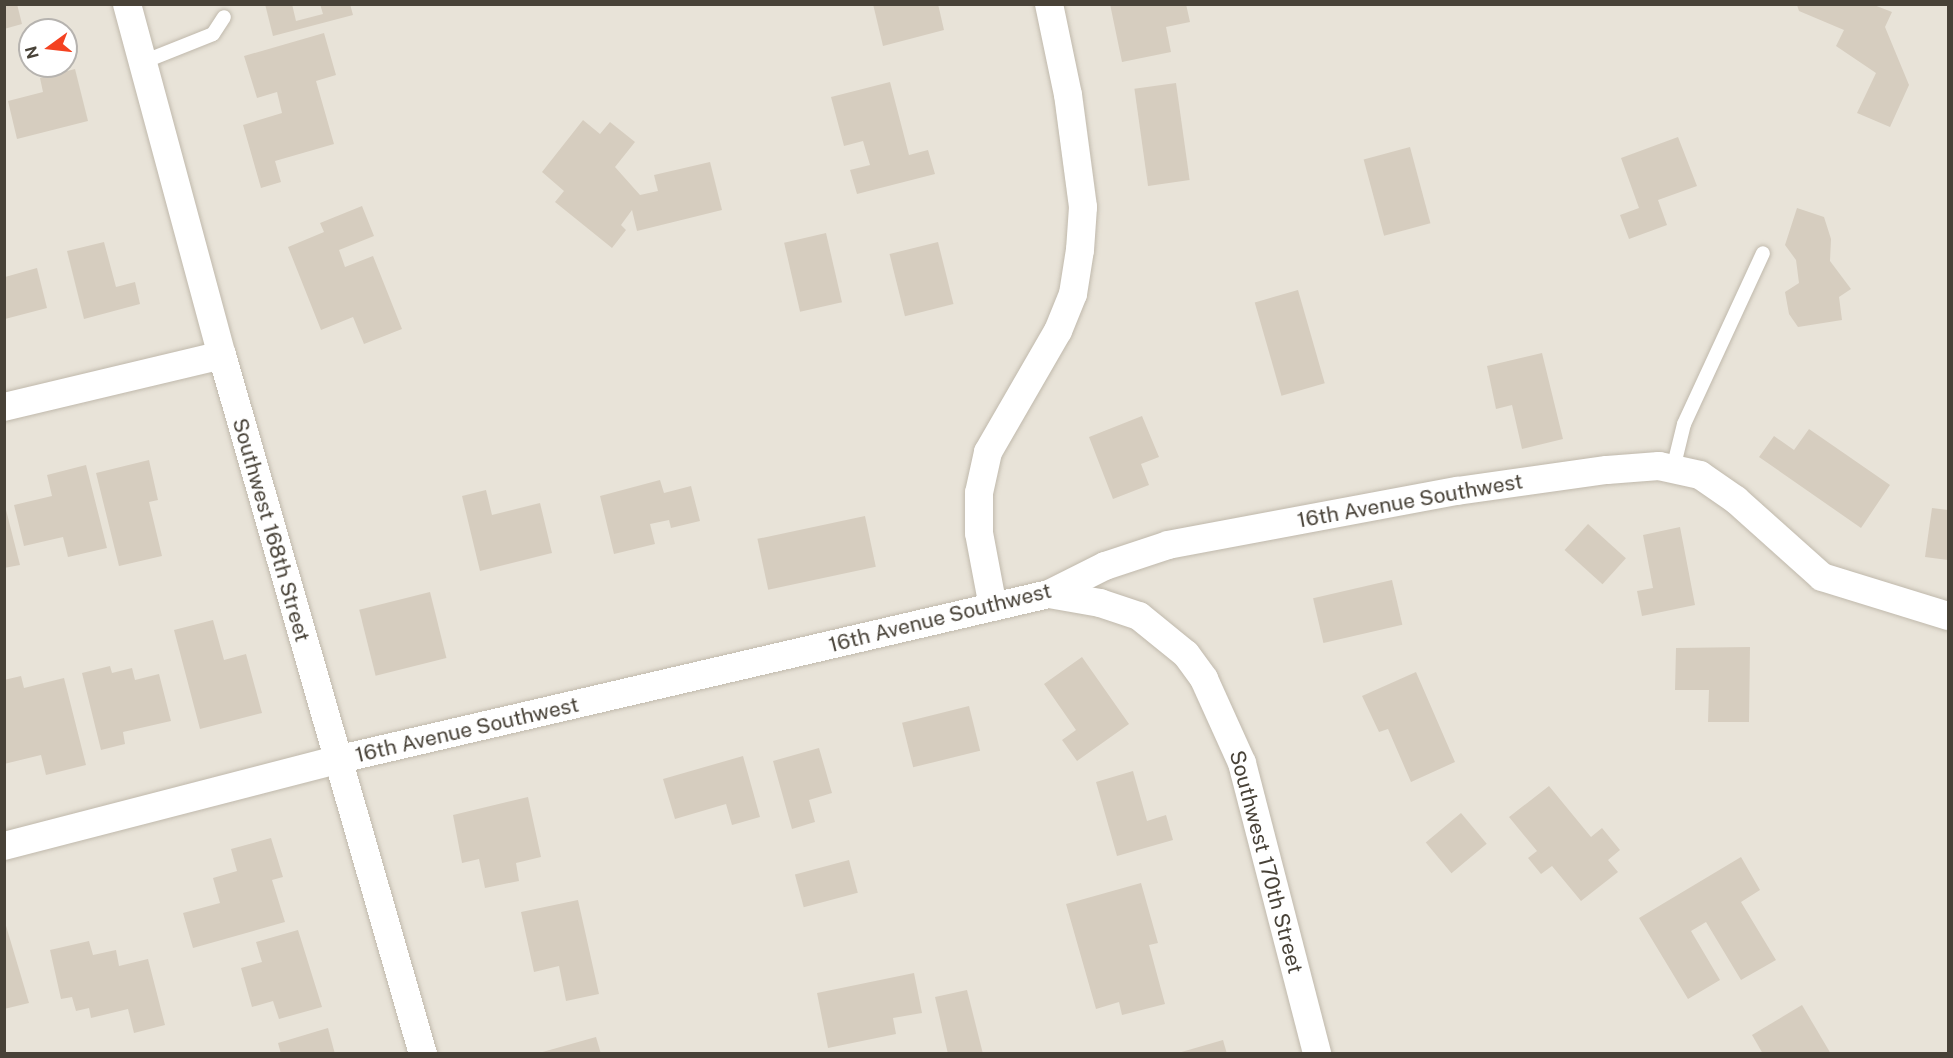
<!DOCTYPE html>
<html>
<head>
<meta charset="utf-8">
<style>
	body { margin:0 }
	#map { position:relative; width:1953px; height:1058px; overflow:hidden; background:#f4f1ea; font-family:"Public Sans",sans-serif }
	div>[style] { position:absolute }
	.residential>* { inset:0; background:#e8e3d8 }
	.building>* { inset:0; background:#d6cdbf; transform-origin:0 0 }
	.roads { filter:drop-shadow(0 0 2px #c0b9ac) drop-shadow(0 0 2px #c0b9ac) }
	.service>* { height:14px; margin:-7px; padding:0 7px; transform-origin:7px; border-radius:7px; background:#fff }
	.minor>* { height:28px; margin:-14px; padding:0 14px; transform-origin:14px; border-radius:14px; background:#fff }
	span { translate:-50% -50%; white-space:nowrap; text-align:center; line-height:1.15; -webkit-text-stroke:5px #fff; paint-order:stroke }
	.street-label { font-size:21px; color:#484238 }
	.frame { position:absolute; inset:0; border:6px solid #484238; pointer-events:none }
	.north { position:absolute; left:18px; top:18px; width:60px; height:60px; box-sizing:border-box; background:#fff; border:2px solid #b6b3af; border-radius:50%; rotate:255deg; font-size:16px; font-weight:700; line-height:24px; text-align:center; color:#484238 }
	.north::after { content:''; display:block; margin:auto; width:21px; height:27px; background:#f44221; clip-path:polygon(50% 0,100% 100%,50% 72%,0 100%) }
</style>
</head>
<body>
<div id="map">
	<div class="residential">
		<div style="clip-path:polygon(evenodd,5px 5px,1948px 5px,1948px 1053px,5px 1053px,5px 5px,30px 30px,66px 30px,66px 66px,30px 66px,30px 30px)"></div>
	</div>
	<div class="building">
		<div style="clip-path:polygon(4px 4px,17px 4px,22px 24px,4px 29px)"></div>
		<div style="clip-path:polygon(265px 4px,292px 4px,296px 21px,323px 14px,320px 4px,350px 4px,353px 15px,273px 36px)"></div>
		<div style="clip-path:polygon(873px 4px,938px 4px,944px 30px,883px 46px)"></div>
		<div style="clip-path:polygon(1110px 4px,1186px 4px,1190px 22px,1166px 27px,1171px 52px,1122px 62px)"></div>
		<div style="clip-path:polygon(1797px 5px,1874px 5px,1892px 12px,1885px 27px,1909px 85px,1890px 127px,1857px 113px,1876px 73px,1836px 46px,1844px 30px,1799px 11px)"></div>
		<div style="clip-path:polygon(324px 33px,336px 75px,316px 81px,334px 144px,275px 161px,281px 182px,261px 188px,243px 125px,282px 113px,277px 92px,257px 98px,244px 56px)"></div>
		<div style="clip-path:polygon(75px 69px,88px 121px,17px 139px,8px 101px,43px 92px,40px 78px)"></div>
		<div style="clip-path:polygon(890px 82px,909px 155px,928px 150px,935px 174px,857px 194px,850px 170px,870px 165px,863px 141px,844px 146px,831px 97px)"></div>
		<div style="left:1176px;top:83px;width:98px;height:42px;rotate:82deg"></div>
		<div style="clip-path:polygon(583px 120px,600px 134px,610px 122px,635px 142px,615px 167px,640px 195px,658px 191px,654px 175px,710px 162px,722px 210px,637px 231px,632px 210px,621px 225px,626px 230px,612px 248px,555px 202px,564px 191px,542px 172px)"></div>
		<div style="clip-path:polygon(1678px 137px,1697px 186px,1658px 200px,1667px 225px,1629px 239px,1620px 215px,1639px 208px,1621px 158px)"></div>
		<div style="left:1410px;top:147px;width:79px;height:48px;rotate:75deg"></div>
		<div style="clip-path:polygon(362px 206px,374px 236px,339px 250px,345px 267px,373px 256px,402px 329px,364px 344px,353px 317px,321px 330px,288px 247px,324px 232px,320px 223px)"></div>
		<div style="clip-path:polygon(1797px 208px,1824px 217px,1831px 239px,1830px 261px,1851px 289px,1839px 297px,1842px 320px,1798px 327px,1789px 314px,1785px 292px,1799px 283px,1796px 260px,1785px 245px)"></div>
		<div style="left:826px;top:233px;width:71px;height:43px;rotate:77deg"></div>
		<div style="clip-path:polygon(104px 242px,116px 287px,135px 282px,140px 304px,84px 319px,67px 251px)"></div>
		<div style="left:938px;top:242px;width:64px;height:50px;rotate:76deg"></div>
		<div style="clip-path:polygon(37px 268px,47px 308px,5px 319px,5px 277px)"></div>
		<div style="left:1298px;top:290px;width:97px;height:45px;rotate:74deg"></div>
		<div style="clip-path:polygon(1542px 353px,1563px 439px,1522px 449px,1512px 405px,1496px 409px,1487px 366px)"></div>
		<div style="clip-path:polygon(1142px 416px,1159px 457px,1141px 464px,1149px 485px,1113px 499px,1089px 437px)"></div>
		<div style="clip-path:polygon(1809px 429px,1890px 485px,1861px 528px,1759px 457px,1774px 436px,1794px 450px)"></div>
		<div style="clip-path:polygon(149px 460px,158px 500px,149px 502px,162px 556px,119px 566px,96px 473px)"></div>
		<div style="clip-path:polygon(86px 465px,107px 548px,68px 557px,63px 537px,24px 546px,14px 505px,52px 496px,47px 475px)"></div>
		<div style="clip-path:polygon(660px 480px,664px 493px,691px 486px,700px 521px,671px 528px,669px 520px,650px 524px,655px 544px,614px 554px,600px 496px)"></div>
		<div style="clip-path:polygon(486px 490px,492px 515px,540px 503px,552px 553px,480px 571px,462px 496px)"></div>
		<div style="clip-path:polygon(4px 502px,20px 565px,4px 568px)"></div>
		<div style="clip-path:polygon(1932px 508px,1948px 510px,1948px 560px,1925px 557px)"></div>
		<div style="left:865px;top:516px;width:52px;height:110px;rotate:78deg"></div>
		<div style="left:1588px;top:524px;width:51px;height:35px;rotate:42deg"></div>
		<div style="clip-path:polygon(1680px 527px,1695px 605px,1642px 616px,1637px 591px,1653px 588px,1643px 535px)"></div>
		<div style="left:1392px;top:580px;width:46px;height:81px;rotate:77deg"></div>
		<div style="left:430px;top:592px;width:68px;height:73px;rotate:76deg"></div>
		<div style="clip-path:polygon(213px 620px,224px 660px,246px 654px,262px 713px,200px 729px,174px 630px)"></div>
		<div style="clip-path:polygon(1750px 647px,1749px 722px,1708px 722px,1709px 690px,1675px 690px,1676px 648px)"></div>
		<div style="clip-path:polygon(1082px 657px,1129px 724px,1077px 761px,1062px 740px,1076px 730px,1044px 684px)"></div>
		<div style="clip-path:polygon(110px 666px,112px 673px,132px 668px,135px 680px,159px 674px,171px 721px,123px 732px,125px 744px,101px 750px,82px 673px)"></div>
		<div style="clip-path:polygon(1416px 672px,1455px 762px,1411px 782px,1388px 729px,1379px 732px,1362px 696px)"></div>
		<div style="clip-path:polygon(21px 676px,24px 688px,64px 678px,86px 765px,46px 775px,41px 755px,4px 764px,4px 680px)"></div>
		<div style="left:969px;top:706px;width:46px;height:69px;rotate:76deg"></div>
		<div style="clip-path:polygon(819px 748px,832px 793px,809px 800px,815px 822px,792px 829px,773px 761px)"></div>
		<div style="clip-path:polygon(743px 756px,760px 817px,732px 825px,726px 804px,675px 819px,663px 779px)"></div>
		<div style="clip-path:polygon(1133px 771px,1147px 821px,1166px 815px,1173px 840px,1117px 856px,1096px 782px)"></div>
		<div style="clip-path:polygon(1549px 786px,1591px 837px,1602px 828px,1620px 850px,1608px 860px,1618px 872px,1581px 901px,1552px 866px,1541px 874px,1528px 858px,1537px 851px,1509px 817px)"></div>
		<div style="clip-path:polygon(528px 797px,541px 857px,516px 863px,519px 881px,485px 888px,479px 859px,462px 863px,453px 815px)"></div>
		<div style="left:1461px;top:813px;width:40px;height:46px;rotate:50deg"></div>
		<div style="clip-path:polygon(271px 838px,283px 877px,272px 880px,285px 922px,193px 948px,183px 913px,220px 903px,213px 878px,237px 871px,231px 849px)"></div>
		<div style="clip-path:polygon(1741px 857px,1760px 890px,1741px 902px,1776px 960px,1741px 980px,1706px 922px,1691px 931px,1720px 980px,1688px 999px,1639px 918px)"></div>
		<div style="left:849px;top:860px;width:34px;height:56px;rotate:75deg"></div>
		<div style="clip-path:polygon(1141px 883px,1158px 943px,1149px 945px,1165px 1004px,1122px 1015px,1119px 1002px,1096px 1009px,1066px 904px)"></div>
		<div style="clip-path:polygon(578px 900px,599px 994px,566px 1001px,559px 966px,534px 972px,521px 912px)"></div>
		<div style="clip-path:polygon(4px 919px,29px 1003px,4px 1009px)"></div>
		<div style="clip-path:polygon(298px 930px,322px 1007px,279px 1019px,273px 1001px,252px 1007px,241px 968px,262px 962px,256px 942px)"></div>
		<div style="clip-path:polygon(89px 941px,93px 955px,116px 950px,119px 966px,148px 959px,165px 1025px,134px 1033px,128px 1009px,91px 1018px,89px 1008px,76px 1011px,72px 997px,61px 999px,50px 950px)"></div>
		<div style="clip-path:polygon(914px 973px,922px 1013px,893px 1018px,896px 1034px,828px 1048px,817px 993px)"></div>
		<div style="clip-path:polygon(967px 990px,983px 1054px,948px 1054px,935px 997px)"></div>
		<div style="clip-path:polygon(1802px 1005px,1831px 1054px,1763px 1054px,1752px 1035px)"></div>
		<div style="clip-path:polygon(328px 1028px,335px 1054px,281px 1054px,278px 1043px)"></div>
		<div style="clip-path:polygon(596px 1037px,601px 1054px,539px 1054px,539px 1053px)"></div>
		<div style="clip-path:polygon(1223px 1040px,1227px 1054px,1178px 1054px,1178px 1053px)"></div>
	</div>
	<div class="roads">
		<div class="service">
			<div style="left:143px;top:62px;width:75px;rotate:-21.8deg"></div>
			<div style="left:213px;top:34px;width:20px;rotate:-57deg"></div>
			<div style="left:1673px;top:469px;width:46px;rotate:-76.3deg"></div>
			<div style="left:1684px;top:424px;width:188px;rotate:-65.2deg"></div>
		</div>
		<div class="minor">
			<div style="left:127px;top:4px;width:364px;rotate:74.9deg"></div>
			<div style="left:222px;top:355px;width:727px;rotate:73.96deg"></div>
			<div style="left:4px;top:407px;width:224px;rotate:-13.4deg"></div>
			<div style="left:1049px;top:594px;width:52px;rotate:10deg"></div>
			<div style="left:1100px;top:603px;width:41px;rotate:18.4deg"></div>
			<div style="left:1139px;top:616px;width:60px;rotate:39deg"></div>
			<div style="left:1186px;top:654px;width:31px;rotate:54deg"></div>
			<div style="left:1204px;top:679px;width:92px;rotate:65.7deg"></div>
			<div style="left:1242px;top:763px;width:301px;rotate:75.5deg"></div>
			<div style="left:993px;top:607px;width:75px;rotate:-100.7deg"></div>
			<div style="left:979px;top:533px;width:40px;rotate:-90deg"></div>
			<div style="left:979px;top:493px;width:42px;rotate:-77.6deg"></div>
			<div style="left:988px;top:452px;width:140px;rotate:-60deg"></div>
			<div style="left:1058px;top:331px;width:40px;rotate:-68deg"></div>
			<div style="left:1073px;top:294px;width:45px;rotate:-81deg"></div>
			<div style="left:1080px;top:250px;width:43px;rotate:-86deg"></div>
			<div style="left:1083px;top:207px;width:113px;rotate:-97.6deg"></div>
			<div style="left:1068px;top:95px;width:93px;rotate:-101.8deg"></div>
			<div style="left:4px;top:846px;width:343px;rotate:-14.5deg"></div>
			<div style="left:336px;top:760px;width:732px;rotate:-13.11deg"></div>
			<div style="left:1049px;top:594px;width:63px;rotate:-26.6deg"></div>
			<div style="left:1105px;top:566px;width:66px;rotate:-18.4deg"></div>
			<div style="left:1168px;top:545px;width:294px;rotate:-10.6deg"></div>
			<div style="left:1457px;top:491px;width:151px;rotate:-8deg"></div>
			<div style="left:1607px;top:470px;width:52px;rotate:-4.4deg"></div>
			<div style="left:1659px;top:466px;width:42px;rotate:12.4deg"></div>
			<div style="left:1700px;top:475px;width:44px;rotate:34.8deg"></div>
			<div style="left:1736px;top:500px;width:115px;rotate:41.8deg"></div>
			<div style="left:1822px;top:577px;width:132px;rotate:17.2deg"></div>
		</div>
	</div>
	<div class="street-label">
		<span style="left:1410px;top:501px;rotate:-10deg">16th Avenue Southwest</span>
		<span style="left:271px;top:530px;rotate:74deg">Southwest 168th Street</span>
		<span style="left:940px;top:618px;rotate:-14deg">16th Avenue Southwest</span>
		<span style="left:467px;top:730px;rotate:-13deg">16th Avenue Southwest</span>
		<span style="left:1266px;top:862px;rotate:75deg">Southwest 170th Street</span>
	</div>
	<div class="frame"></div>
	<div class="north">N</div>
</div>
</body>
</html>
